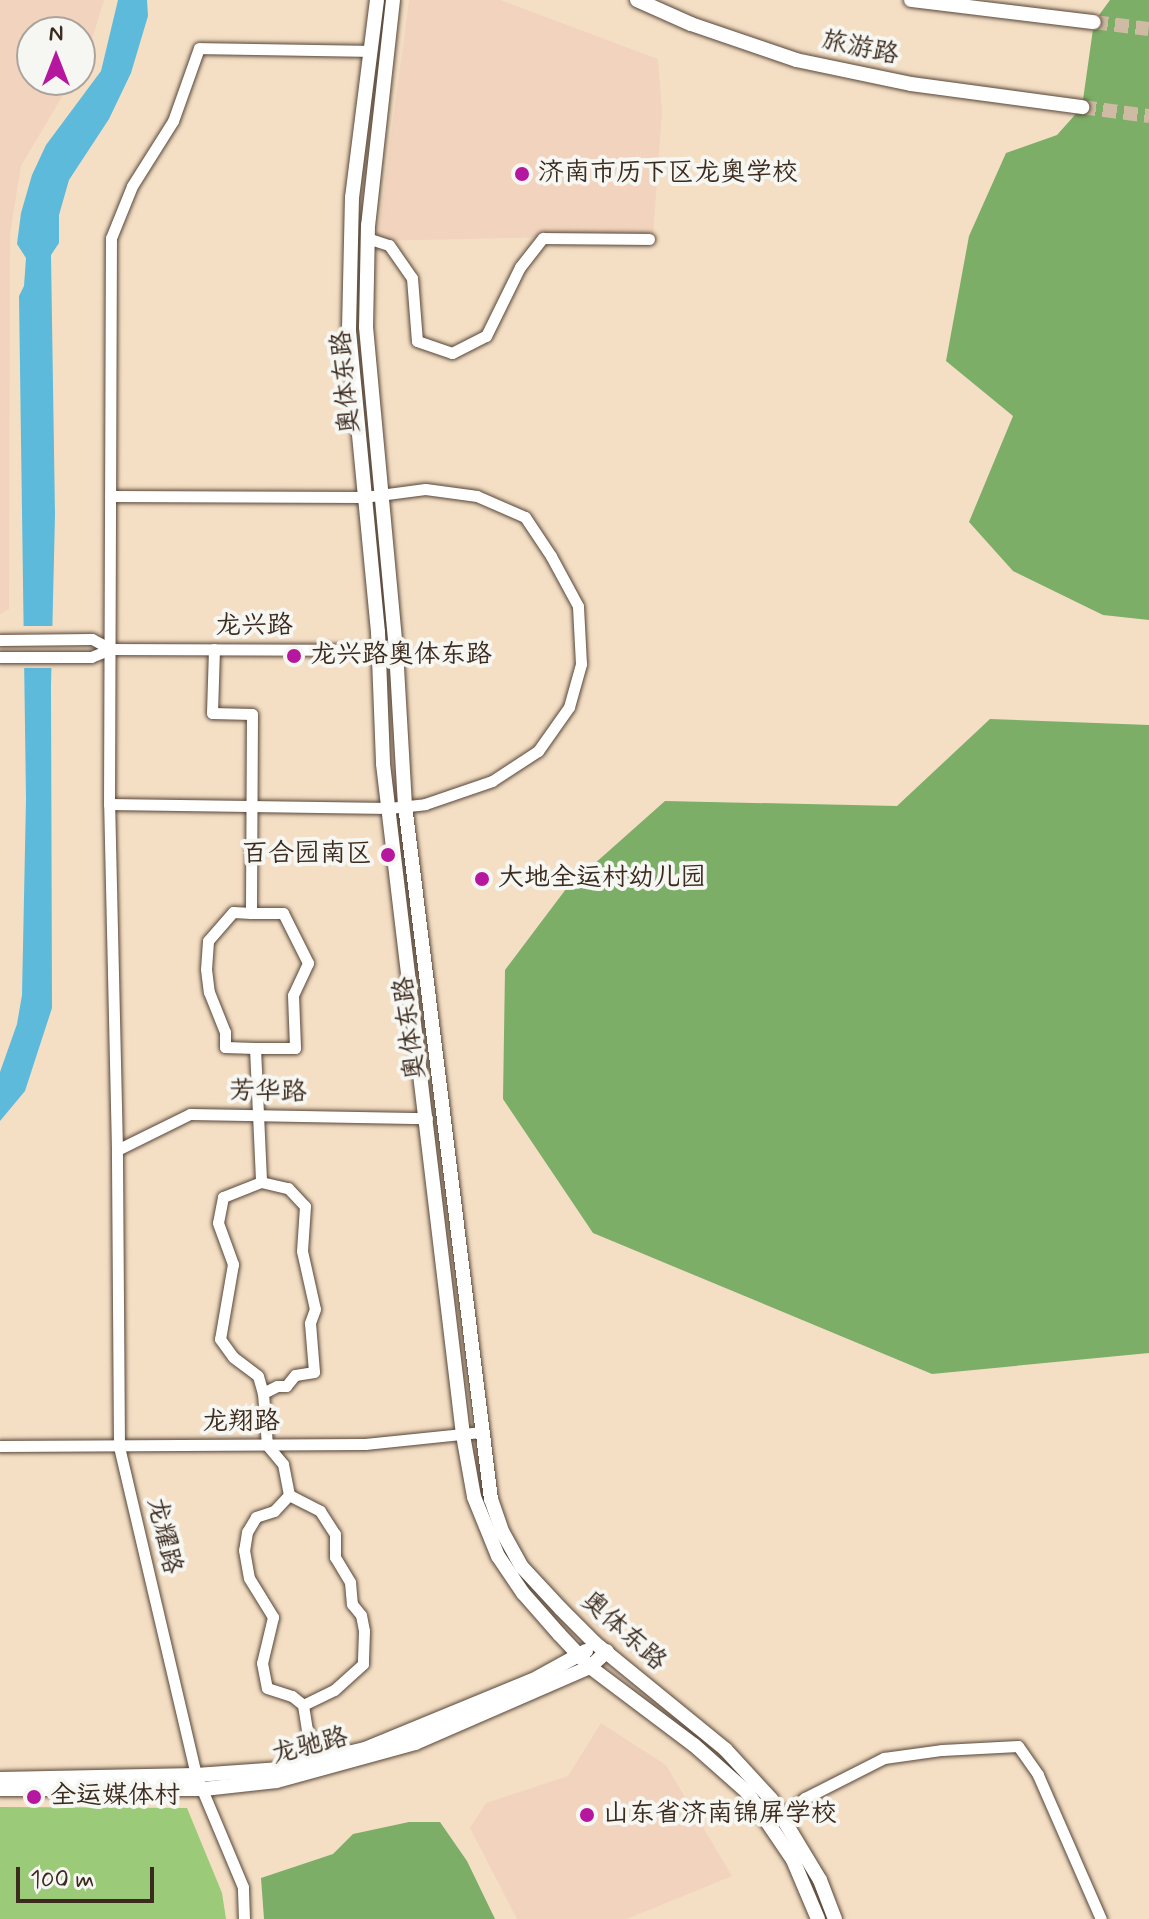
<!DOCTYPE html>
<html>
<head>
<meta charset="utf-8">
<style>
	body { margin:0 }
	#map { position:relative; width:1149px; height:1919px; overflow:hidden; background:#f4dfc5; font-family:Mynerve,"LXGW WenKai TC",sans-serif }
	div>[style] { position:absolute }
	.built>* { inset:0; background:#f2d4be }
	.green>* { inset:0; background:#9bca78 }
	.forest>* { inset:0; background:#7cae68 }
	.water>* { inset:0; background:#5dbadb }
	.pier>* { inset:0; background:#f4dfc5; transform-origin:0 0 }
	.major-tunnel>* { height:14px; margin-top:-7px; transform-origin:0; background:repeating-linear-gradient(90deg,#cfbba4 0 14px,transparent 0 21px) }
	.roads { filter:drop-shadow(0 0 2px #574537) drop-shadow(0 0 2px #574537) }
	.minor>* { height:11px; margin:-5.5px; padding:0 5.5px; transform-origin:5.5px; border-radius:5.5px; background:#fff }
	.major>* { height:14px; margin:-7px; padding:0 7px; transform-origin:7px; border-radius:7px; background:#fff }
	.dots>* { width:22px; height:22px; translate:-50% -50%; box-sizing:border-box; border:4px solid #f6f6f2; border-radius:50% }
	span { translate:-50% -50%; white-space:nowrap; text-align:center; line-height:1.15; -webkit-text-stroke:8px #f6f6f2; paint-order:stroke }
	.street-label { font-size:26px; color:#3b2a1e }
	.poi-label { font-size:26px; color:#3b2a1e }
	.left { translate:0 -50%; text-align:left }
	.right { translate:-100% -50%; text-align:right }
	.north { position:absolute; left:16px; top:16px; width:80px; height:80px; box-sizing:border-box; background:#f6f6f2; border:2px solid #aba49d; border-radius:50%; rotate:0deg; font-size:22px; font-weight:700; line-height:32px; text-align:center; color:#3b2a1e }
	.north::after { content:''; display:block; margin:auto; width:28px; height:36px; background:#b5179e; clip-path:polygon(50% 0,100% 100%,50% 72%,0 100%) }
	.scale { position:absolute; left:16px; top:1867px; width:138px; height:36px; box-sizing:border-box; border:4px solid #3b2a1e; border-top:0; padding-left:10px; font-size:24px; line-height:28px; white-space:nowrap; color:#3b2a1e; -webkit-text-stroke:6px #f6f6f2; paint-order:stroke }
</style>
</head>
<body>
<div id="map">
	<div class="built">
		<div style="clip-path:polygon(0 0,104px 0,91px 43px,80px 65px,80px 32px,32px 32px,32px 80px,72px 80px,21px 166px,10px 234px,9px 609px,0 614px)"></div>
		<div style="clip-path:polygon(409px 0,501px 0,658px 59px,662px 112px,653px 235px,377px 241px)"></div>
		<div style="clip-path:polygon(601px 1723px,666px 1765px,732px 1876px,627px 1919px,517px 1919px,470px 1828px,486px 1803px,568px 1776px)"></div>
	</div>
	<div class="green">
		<div style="clip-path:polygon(0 1807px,187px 1808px,222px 1893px,226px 1919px,0 1919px)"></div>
	</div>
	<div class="forest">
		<div style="clip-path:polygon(1110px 0,1149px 0,1149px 620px,1103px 615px,1013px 571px,969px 522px,1013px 416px,946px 361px,969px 236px,1006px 153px,1057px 135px,1082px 107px,1094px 22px)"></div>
		<div style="clip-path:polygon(990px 719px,1149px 725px,1149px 1353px,932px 1374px,593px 1233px,503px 1099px,505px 970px,566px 889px,665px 801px,897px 806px)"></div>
		<div style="clip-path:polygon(409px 1822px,440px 1822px,467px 1861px,495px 1919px,264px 1919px,261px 1878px,333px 1854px,353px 1834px)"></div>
	</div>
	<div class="water">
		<div style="clip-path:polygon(118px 0,147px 0,148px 16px,131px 73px,109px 119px,69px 180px,59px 215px,59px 243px,51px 255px,55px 515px,51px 685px,52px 1008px,25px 1091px,0 1121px,0 1072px,17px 1024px,22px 995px,26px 799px,19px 296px,24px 286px,26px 258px,17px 244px,21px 213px,32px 175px,46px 145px,101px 71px)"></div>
	</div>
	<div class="pier">
		<div style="left:18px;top:626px;width:38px;height:42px"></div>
	</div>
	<div class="major-tunnel">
		<div style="left:1094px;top:22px;width:55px;rotate:7.3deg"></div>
		<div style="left:1082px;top:107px;width:68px;rotate:7.7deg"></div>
	</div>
	<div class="roads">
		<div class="minor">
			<div style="left:367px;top:238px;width:23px;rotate:18deg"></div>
			<div style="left:389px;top:245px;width:40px;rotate:55.1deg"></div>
			<div style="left:412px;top:278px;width:63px;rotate:85.5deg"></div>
			<div style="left:417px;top:341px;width:37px;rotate:19deg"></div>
			<div style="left:452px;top:353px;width:38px;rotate:-27deg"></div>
			<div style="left:486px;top:336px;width:77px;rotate:-63.8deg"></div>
			<div style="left:520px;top:267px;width:37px;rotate:-52deg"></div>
			<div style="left:543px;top:238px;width:106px;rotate:0.5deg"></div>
			<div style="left:0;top:640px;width:92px;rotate:-0.6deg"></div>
			<div style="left:92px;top:639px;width:21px;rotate:28deg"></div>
			<div style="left:214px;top:649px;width:64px;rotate:91.8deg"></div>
			<div style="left:212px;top:713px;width:40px;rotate:1.4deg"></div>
			<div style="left:252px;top:714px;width:199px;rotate:90.3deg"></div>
			<div style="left:251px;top:913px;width:32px"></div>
			<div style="left:283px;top:913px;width:56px;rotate:63.4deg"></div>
			<div style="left:308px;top:963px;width:35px;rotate:115deg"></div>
			<div style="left:293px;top:995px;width:53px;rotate:87.8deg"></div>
			<div style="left:295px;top:1048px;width:40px;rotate:180deg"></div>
			<div style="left:255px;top:1048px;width:134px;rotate:87.4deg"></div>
			<div style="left:261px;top:1182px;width:41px;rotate:158.5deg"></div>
			<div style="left:223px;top:1197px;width:26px;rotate:101deg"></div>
			<div style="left:218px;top:1223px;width:44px;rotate:69.9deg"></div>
			<div style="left:233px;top:1264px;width:76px;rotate:99.8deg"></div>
			<div style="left:220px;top:1339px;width:22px;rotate:54deg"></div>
			<div style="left:233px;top:1357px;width:31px;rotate:37deg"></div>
			<div style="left:258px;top:1376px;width:18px;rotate:74deg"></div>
			<div style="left:263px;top:1393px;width:52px;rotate:85.6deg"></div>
			<div style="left:267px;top:1445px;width:25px;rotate:50deg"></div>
			<div style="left:283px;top:1464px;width:32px;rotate:79deg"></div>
			<div style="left:289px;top:1495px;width:22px;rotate:133deg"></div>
			<div style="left:274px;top:1511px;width:19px;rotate:162deg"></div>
			<div style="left:256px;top:1517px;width:17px;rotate:121deg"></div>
			<div style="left:247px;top:1532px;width:18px;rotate:99deg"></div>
			<div style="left:244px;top:1550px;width:28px;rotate:80deg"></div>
			<div style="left:249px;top:1578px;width:46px;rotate:58.4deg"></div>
			<div style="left:273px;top:1617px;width:47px;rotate:103.4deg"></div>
			<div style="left:262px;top:1663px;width:25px;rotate:79deg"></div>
			<div style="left:267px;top:1688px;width:26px;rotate:18deg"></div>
			<div style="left:292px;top:1696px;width:14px;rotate:39deg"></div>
			<div style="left:303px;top:1705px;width:24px;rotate:81deg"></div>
			<div style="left:307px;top:1729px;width:34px;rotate:66deg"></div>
			<div style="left:0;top:657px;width:91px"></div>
			<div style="left:91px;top:657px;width:22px;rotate:-22deg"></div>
			<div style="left:111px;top:649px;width:285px;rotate:0.2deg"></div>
			<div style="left:109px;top:804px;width:280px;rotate:0.8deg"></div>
			<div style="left:389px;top:808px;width:36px;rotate:-6deg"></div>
			<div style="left:425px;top:804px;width:71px;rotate:-18.9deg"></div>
			<div style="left:492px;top:781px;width:55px;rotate:-33.1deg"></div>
			<div style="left:538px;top:751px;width:54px;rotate:-54.8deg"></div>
			<div style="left:569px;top:707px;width:45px;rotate:-74.4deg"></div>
			<div style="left:581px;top:664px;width:58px;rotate:-93deg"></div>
			<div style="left:578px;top:606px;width:57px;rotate:-118.4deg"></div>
			<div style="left:551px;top:556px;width:47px;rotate:-123.7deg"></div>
			<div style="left:525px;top:517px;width:52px;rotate:-156.4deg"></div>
			<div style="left:477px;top:496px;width:52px;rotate:-172.3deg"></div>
			<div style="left:425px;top:489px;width:62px;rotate:172.5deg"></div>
			<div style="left:364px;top:497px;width:254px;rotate:-179.8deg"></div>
			<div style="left:251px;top:913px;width:18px;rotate:-177deg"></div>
			<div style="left:233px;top:912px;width:38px;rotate:131deg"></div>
			<div style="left:208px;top:941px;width:28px;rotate:94deg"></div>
			<div style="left:206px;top:969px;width:23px;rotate:83deg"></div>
			<div style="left:209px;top:992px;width:43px;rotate:68.2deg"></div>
			<div style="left:225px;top:1032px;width:15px;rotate:90deg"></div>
			<div style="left:225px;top:1047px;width:30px;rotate:2deg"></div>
			<div style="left:117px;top:1150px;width:81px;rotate:-26.3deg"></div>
			<div style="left:190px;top:1114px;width:237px;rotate:1deg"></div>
			<div style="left:261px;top:1182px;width:28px;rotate:13deg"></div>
			<div style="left:288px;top:1188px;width:25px;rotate:47deg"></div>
			<div style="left:305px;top:1206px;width:45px;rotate:93.8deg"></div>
			<div style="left:302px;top:1251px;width:59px;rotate:77.4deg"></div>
			<div style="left:315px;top:1309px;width:15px;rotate:110deg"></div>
			<div style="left:310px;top:1323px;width:49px;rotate:85.3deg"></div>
			<div style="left:314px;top:1372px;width:19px;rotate:171deg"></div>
			<div style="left:295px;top:1375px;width:14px;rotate:129deg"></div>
			<div style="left:286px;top:1386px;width:9px;rotate:180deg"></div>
			<div style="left:277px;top:1386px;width:16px;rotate:153deg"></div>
			<div style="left:0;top:1446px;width:365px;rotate:-0.3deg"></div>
			<div style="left:365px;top:1444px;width:118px;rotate:-5.9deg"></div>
			<div style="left:289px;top:1495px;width:35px;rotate:27deg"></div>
			<div style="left:320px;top:1511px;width:27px;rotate:57deg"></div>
			<div style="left:335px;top:1534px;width:23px;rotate:90deg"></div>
			<div style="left:335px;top:1557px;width:29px;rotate:59deg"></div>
			<div style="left:350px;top:1582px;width:22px;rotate:85deg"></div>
			<div style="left:352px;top:1604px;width:14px;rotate:51deg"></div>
			<div style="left:361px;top:1615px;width:16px;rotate:79deg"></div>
			<div style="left:364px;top:1631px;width:33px;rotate:92deg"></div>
			<div style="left:363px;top:1664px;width:39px;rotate:138deg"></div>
			<div style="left:334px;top:1690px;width:34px;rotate:154deg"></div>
			<div style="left:782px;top:1817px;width:30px;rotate:-40deg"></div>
			<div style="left:805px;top:1798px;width:89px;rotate:-26.9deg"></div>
			<div style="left:884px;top:1758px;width:59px;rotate:-7.9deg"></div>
			<div style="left:942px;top:1750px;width:76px;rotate:-3deg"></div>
			<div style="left:1018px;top:1746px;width:35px;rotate:55deg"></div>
			<div style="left:1038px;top:1775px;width:157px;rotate:66.4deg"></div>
			<div style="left:244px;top:1919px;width:32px;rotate:-92deg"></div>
			<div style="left:243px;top:1887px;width:121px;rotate:-112.8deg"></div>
			<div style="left:196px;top:1775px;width:338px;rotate:-103.2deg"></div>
			<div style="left:119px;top:1446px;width:296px;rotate:-90.4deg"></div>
			<div style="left:117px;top:1150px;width:346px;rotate:-91.3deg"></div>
			<div style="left:109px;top:804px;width:566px;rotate:-89.8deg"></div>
			<div style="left:111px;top:238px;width:56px;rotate:-68deg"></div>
			<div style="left:132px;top:186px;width:77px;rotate:-57.8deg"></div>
			<div style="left:173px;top:121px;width:77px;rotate:-70.4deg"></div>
			<div style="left:199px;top:48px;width:171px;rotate:1deg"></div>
		</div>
		<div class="major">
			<div style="left:377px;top:0;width:199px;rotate:97.2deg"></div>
			<div style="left:352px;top:197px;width:134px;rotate:91.3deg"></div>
			<div style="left:349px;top:331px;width:302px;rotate:84.5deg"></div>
			<div style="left:378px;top:632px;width:132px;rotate:87.8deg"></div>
			<div style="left:383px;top:764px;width:676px;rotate:83.2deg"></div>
			<div style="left:463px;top:1435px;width:63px;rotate:79.9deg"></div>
			<div style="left:474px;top:1497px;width:64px;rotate:67.9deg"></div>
			<div style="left:498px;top:1556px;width:45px;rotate:56deg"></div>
			<div style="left:523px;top:1593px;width:55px;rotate:48.7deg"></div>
			<div style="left:559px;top:1634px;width:45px;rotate:46.8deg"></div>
			<div style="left:590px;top:1667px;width:130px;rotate:36.9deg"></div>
			<div style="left:694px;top:1745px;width:71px;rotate:41.6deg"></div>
			<div style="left:747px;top:1792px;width:82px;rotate:55.9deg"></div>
			<div style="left:793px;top:1860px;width:64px;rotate:67deg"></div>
			<div style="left:393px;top:0;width:226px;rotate:96.3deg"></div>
			<div style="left:368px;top:225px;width:102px;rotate:91.1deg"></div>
			<div style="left:366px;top:327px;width:324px;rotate:84.7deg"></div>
			<div style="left:396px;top:650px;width:155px;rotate:86.7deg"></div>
			<div style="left:405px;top:805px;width:699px;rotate:82.94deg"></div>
			<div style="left:491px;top:1499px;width:36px;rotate:71deg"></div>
			<div style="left:503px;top:1533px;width:39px;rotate:61deg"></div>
			<div style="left:522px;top:1567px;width:57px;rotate:47.1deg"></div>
			<div style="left:561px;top:1609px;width:48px;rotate:45deg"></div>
			<div style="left:595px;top:1643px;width:168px;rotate:39.2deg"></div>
			<div style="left:725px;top:1749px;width:68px;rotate:47.4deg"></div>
			<div style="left:771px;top:1799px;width:95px;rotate:58.8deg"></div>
			<div style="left:820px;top:1880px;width:42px;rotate:69deg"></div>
			<div style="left:637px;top:0;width:59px;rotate:24deg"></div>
			<div style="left:691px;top:24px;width:111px;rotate:18.9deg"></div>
			<div style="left:796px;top:60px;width:117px;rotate:11.8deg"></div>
			<div style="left:911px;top:84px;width:173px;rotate:7.7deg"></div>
			<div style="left:911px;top:0;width:184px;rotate:6.9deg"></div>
			<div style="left:0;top:1779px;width:196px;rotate:-1.2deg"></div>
			<div style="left:196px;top:1775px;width:85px;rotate:-4deg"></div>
			<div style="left:281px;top:1769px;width:86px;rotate:-13.4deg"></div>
			<div style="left:365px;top:1749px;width:186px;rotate:-22.4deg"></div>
			<div style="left:537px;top:1678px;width:56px;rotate:-28.9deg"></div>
			<div style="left:0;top:1789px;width:204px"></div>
			<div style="left:204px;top:1789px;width:73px;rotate:-6.3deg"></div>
			<div style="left:277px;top:1781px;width:143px;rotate:-15.4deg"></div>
			<div style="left:415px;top:1743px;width:191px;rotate:-23.5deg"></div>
			<div style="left:590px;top:1667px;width:23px;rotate:-43deg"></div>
		</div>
	</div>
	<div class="dots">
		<div style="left:522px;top:174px;background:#b5179e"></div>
		<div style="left:294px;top:656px;background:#b5179e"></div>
		<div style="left:388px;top:855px;background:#b5179e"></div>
		<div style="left:482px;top:879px;background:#b5179e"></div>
		<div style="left:34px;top:1797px;background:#b5179e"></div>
		<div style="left:587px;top:1815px;background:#b5179e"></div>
	</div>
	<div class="street-label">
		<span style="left:860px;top:49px;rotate:12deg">旅游路</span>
		<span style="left:347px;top:382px;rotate:-95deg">奥体东路</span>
		<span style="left:254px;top:627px">龙兴路</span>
		<span style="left:411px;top:1028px;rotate:-97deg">奥体东路</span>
		<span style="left:268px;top:1093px;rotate:1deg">芳华路</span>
		<span style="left:241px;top:1423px">龙翔路</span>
		<span style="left:163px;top:1536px;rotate:77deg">龙耀路</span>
		<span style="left:623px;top:1632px;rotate:42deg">奥体东路</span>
		<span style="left:310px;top:1747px;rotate:-14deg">龙驰路</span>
	</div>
	<div class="poi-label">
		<span class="left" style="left:538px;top:174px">济南市历下区龙奥学校</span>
		<span class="left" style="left:310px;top:656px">龙兴路奥体东路</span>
		<span class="right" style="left:372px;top:855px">百合园南区</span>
		<span class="left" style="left:498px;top:879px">大地全运村幼儿园</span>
		<span class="left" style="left:50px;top:1797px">全运媒体村</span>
		<span class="left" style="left:603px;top:1815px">山东省济南锦屏学校</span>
	</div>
	<div class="north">N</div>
	<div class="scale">100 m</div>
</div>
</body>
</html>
